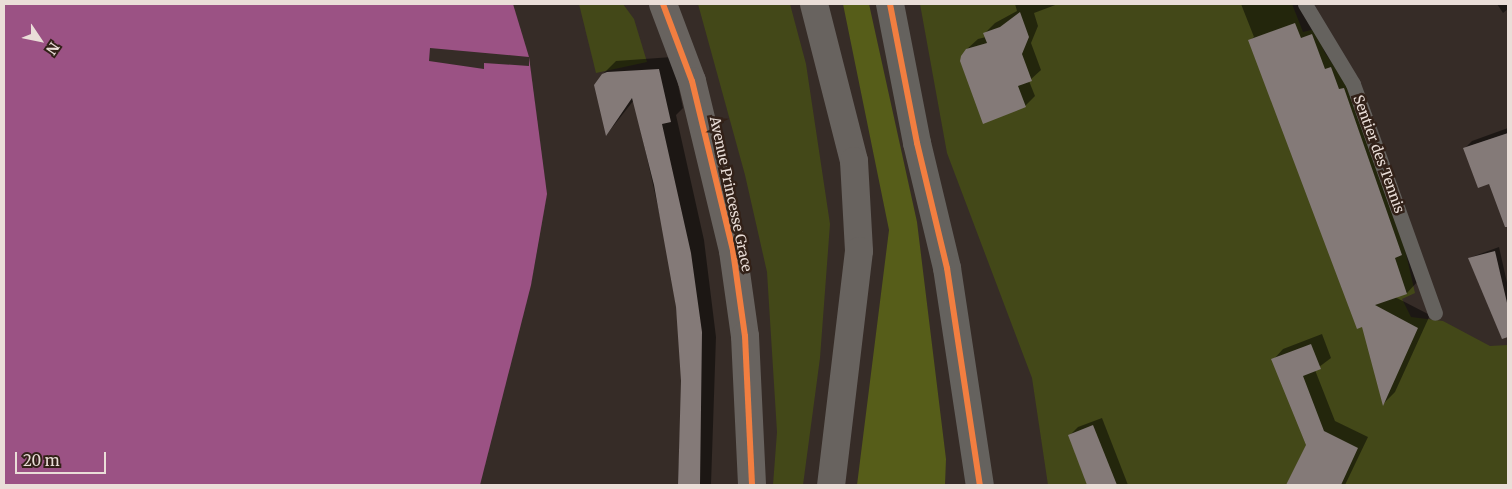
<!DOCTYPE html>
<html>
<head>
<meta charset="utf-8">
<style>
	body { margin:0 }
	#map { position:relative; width:1512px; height:489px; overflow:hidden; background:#362c27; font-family:Merriweather,serif }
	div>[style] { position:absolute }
	.green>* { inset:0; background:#434818 }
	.forest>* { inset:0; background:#565d19 }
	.water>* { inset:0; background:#9b5284 }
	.pier>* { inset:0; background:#362c27 }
	.shadow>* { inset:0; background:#0007 }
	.building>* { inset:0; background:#847a78 }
	.lane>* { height:15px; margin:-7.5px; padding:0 7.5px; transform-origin:7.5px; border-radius:7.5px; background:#65625e }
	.street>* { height:28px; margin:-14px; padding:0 14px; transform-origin:14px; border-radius:14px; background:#65625e }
	.secondary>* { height:28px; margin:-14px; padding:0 14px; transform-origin:14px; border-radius:14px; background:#68635f }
	.cycleway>* { height:6px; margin:-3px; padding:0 3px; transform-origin:3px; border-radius:3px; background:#f27e40 }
	span { translate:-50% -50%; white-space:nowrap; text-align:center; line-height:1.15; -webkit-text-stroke:5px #322118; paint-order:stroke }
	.street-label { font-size:14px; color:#eaded8 }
	.frame { position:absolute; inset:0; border:5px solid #eaded8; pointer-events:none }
	.north { position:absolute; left:15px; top:15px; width:50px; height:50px; -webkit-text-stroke:4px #322118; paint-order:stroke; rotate:124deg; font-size:14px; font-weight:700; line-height:20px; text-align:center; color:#eaded8 }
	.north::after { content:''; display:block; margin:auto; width:18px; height:22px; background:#eaded8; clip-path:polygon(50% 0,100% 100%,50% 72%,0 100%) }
	.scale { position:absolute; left:15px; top:452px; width:91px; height:22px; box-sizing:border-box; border:2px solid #eaded8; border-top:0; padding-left:6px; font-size:15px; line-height:18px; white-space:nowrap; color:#eaded8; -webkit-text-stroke:4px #322118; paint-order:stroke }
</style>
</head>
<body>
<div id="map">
	<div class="green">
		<div style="clip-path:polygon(579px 4px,623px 4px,634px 19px,647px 62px,596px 73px)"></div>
		<div style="clip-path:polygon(698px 4px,790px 4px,806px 64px,830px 224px,820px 358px,803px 485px,773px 485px,777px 432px,767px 272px,745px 175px)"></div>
		<div style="clip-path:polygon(920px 4px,1292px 4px,1303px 32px,1315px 29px,1325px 53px,1349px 87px,1398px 219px,1415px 293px,1402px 299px,1411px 317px,1443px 321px,1490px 346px,1508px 345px,1508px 485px,1048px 485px,1032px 378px,947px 153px)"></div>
	</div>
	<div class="forest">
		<div style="clip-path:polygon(843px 4px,869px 4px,917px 222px,946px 459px,945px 485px,857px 485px,889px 230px)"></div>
	</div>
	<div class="water">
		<div style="clip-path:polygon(4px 4px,513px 4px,529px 57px,547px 194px,531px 285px,480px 485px,4px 485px)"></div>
	</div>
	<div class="pier">
		<div style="clip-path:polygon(430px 48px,529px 57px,529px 66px,484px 63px,484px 69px,429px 61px)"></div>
	</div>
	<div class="shadow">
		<div style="clip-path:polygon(1015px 4px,1058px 4px,1034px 13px,1038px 26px,1031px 43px,1041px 70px,1029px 81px,1035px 96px,1025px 106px,967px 49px,978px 39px,986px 37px,985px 33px,995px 23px,1017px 11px)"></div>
		<div style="clip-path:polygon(1241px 4px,1314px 4px,1338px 57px,1352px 77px,1357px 76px,1409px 220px,1419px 280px,1407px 293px,1395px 297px,1430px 315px,1395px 392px,1384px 403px,1363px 325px,1250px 40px,1254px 37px)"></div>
		<div style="clip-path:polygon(1497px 4px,1508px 4px,1508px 9px,1503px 13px)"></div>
		<div style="clip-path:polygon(672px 57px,683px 108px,676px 115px,704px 240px,716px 337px,711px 485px,678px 485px,682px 381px,680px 336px,669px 256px,634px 100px,607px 134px,603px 74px,616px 61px)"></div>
		<div style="clip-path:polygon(1508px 128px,1508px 183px,1493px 189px,1464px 149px,1472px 141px)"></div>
		<div style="clip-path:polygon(1499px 247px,1508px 287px,1508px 336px,1503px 337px,1469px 258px)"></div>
		<div style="clip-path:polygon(1322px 334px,1331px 358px,1315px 370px,1335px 421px,1368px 437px,1345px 485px,1288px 485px,1307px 445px,1273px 360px,1283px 349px)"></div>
		<div style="clip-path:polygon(1102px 418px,1128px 485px,1088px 485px,1069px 436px,1078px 427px)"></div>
	</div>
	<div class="building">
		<div style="clip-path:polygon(1020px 12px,1029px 37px,1022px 54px,1032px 81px,1018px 86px,1026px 107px,983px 124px,960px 61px,961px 56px,966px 49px,987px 43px,983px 33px,1000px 27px)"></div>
		<div style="clip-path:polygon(1295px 23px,1301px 38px,1312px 34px,1325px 69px,1331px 67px,1339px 89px,1344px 88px,1402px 255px,1395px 258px,1407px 294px,1375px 305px,1418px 328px,1383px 406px,1362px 327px,1357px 329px,1248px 40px)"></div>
		<div style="clip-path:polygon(659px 69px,671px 122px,662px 124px,691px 253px,702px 332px,700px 485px,678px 485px,681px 381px,676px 307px,654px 185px,632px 98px,606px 136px,594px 85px,602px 74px,607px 72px)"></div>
		<div style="clip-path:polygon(1508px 133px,1508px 227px,1505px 227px,1489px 184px,1478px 188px,1463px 148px)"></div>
		<div style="clip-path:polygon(1495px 251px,1508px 307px,1508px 337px,1502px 339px,1468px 258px)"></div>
		<div style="clip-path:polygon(1311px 344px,1321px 369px,1303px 376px,1324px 431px,1358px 448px,1341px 485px,1286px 485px,1306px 445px,1271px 359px)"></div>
		<div style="clip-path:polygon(1093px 425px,1117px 485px,1087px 485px,1068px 435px)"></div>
	</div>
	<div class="lane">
		<div style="left:1305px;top:4px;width:93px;rotate:59deg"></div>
		<div style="left:1353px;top:84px;width:243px;rotate:70.3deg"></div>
	</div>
	<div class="street">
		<div style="left:890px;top:4px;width:142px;rotate:79deg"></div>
		<div style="left:917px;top:143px;width:129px;rotate:76.5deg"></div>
		<div style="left:947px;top:268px;width:219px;rotate:81.4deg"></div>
	</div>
	<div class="secondary">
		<div style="left:663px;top:4px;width:82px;rotate:69.4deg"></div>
		<div style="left:692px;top:81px;width:175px;rotate:76.4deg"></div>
		<div style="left:733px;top:251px;width:86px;rotate:82deg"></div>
		<div style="left:745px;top:336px;width:149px;rotate:87.3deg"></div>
		<div style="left:814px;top:4px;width:162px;rotate:75.7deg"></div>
		<div style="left:854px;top:161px;width:90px;rotate:86.8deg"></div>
		<div style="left:859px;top:251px;width:236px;rotate:96.8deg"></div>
	</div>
	<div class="cycleway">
		<div style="left:663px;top:4px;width:82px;rotate:69.4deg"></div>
		<div style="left:692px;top:81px;width:175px;rotate:76.4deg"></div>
		<div style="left:733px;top:251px;width:86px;rotate:82deg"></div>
		<div style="left:745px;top:336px;width:149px;rotate:87.3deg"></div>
		<div style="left:890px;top:4px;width:142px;rotate:79deg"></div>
		<div style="left:917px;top:143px;width:129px;rotate:76.5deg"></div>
		<div style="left:947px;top:268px;width:219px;rotate:81.4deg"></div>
	</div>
	<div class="street-label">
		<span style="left:1379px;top:154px;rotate:70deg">Sentier des Tennis</span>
		<span style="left:731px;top:194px;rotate:78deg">Avenue Princesse Grace</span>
	</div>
	<div class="frame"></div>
	<div class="north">N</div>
	<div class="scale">20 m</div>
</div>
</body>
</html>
